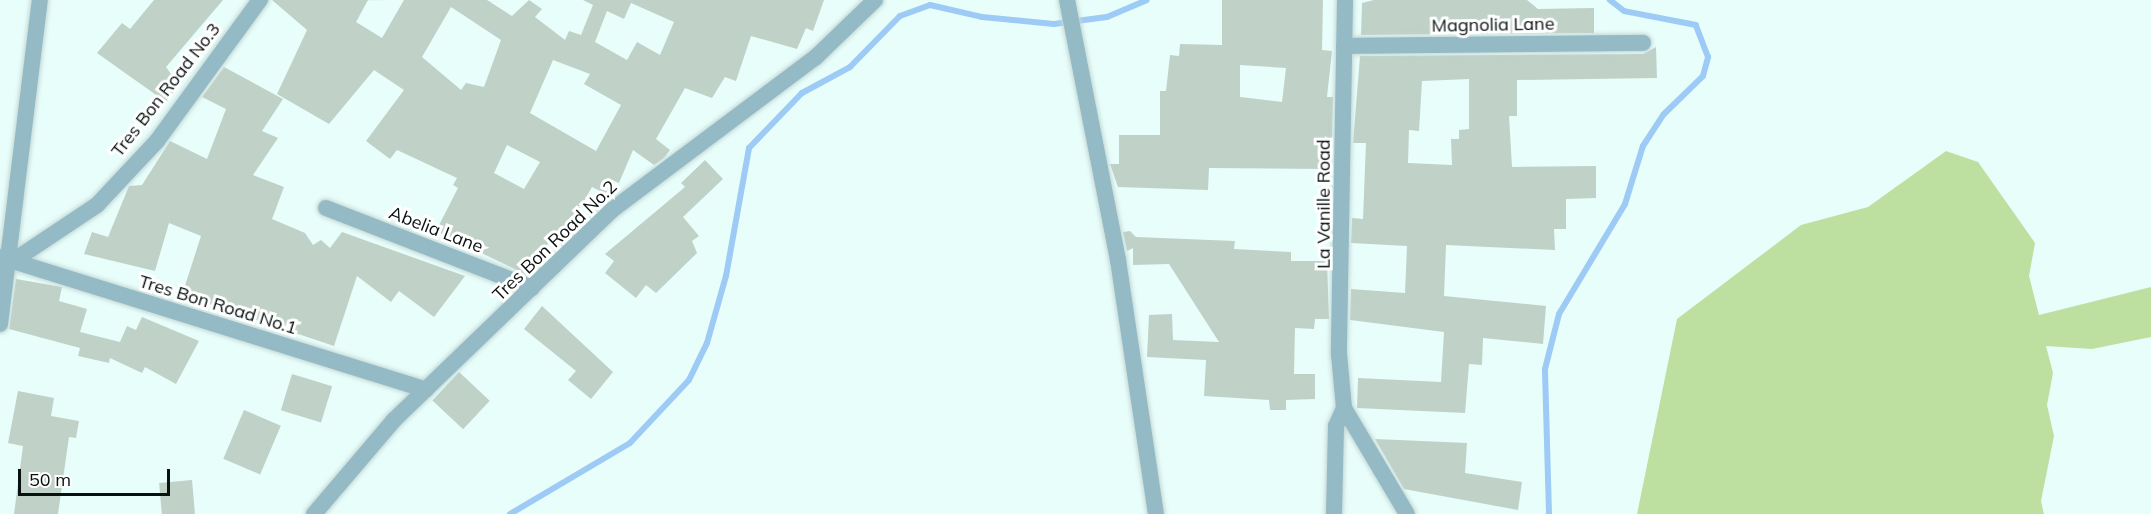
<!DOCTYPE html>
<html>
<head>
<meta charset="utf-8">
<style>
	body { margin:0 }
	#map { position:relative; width:2151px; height:514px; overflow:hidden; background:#e8fefb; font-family:Mulish,sans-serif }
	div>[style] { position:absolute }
	.green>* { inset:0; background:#bde0a1 }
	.stream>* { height:6px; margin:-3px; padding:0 3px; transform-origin:3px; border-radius:3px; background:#9dcbf6 }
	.building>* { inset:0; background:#c0d1c7; transform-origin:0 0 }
	.roads { filter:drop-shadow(0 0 2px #c4d8d5) drop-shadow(0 0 2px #c4d8d5) }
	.minor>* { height:16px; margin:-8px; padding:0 8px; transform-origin:8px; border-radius:8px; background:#94bac5 }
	span { translate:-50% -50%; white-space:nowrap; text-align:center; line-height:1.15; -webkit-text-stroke:6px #fff; paint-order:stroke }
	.street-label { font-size:18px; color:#091110 }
	.scale { position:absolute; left:18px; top:469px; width:152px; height:27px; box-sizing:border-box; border:3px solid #091110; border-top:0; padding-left:8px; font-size:18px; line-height:21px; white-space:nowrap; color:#091110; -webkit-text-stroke:4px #fff; paint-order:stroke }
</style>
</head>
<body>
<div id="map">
	<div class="green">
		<div style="clip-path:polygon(1946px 151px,1978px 162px,2035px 243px,2029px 276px,2039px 315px,2151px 287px,2151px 337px,2092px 349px,2046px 346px,2053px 373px,2047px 405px,2054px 436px,2041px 501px,2044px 514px,1637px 514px,1677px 319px,1801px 225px,1868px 207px)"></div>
	</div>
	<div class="stream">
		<div style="left:510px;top:514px;width:139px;rotate:-30.6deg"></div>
		<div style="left:630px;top:443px;width:86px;rotate:-46.9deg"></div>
		<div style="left:689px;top:380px;width:41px;rotate:-64.1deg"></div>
		<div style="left:707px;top:343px;width:70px;rotate:-74.2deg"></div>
		<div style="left:726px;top:276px;width:130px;rotate:-79.8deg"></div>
		<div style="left:749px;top:148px;width:76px;rotate:-46.1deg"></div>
		<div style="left:802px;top:93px;width:55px;rotate:-28.4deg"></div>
		<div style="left:850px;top:67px;width:71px;rotate:-45.6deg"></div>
		<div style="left:900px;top:16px;width:32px;rotate:-20deg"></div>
		<div style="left:930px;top:5px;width:53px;rotate:13deg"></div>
		<div style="left:982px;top:17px;width:72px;rotate:5.6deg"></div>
		<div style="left:1054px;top:24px;width:53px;rotate:-7.5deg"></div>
		<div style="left:1107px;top:17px;width:43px;rotate:-23deg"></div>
		<div style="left:1549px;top:514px;width:145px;rotate:-91.6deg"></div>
		<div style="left:1545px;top:369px;width:57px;rotate:-75.7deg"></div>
		<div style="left:1559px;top:314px;width:128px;rotate:-59deg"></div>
		<div style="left:1625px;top:204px;width:61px;rotate:-72.8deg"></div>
		<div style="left:1643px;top:146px;width:38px;rotate:-57deg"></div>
		<div style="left:1664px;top:114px;width:54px;rotate:-44.3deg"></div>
		<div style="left:1703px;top:76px;width:20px;rotate:-75deg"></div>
		<div style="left:1708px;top:57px;width:34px;rotate:-111deg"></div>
		<div style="left:1696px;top:25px;width:73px;rotate:-169deg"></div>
		<div style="left:1624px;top:11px;width:18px;rotate:-142deg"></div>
	</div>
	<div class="building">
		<div style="clip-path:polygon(154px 0,223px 0,166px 67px,179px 85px,166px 102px,97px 53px,122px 23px,130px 29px)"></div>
		<div style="clip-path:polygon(evenodd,272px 0,368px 0,356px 22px,382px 38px,404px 0,487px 0,512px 16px,529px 0,542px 9px,535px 17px,565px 40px,569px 31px,581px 35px,593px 5px,583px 0,824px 0,813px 31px,806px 28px,797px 49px,751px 36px,736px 81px,725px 77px,712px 98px,685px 88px,656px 139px,670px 150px,664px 158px,654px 165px,633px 150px,619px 183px,612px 180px,606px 194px,592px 187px,572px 222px,579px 227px,564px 242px,553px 235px,529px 276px,436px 231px,458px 188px,453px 185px,457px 178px,397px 150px,390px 159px,366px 141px,404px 90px,374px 70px,329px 124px,277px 94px,307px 30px,272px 0,631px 3px,674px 22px,660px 55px,637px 42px,627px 60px,595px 42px,607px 11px,624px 19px,631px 3px,272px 0,451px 7px,501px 40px,484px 87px,466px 83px,461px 90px,422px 57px,451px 7px,272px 0,553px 60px,590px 74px,584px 84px,621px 105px,596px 151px,530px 113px,553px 60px,272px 0,507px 145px,540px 162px,524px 189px,494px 173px,507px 145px)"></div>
		<div style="clip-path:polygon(evenodd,1222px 0,1323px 0,1322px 50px,1332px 51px,1327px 97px,1333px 97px,1332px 141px,1325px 136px,1324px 169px,1209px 168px,1208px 190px,1118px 187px,1110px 164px,1119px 164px,1119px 135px,1160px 135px,1160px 91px,1166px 91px,1170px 55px,1179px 56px,1180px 44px,1222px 45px,1222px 0,1240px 65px,1286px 68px,1282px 102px,1240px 97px,1240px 65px)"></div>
		<div style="clip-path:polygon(1374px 0,1527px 0,1538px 9px,1594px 8px,1594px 33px,1361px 35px,1362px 3px)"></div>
		<div style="clip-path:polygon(evenodd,1656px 47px,1657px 78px,1517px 80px,1517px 116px,1509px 116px,1512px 167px,1596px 166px,1596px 198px,1566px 199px,1566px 229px,1554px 229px,1555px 250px,1446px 245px,1444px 296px,1546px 306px,1543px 344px,1483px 338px,1482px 365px,1469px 364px,1465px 413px,1357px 408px,1358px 378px,1441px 382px,1444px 332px,1350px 320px,1351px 289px,1405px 293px,1407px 246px,1351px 243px,1352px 218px,1363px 219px,1366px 143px,1353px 143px,1360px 56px,1643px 54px,1656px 47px,1469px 79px,1469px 129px,1459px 130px,1459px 139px,1451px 139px,1452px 165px,1408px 163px,1409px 130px,1419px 131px,1422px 81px,1469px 79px)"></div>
		<div style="clip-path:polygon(224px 67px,283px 99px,262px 131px,278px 138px,253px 175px,284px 187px,272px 219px,305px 233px,313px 245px,321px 240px,330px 248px,342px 232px,465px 276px,434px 317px,399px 291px,391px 302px,357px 276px,334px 346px,182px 295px,201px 236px,169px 223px,155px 271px,84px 254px,92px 232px,108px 237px,129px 186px,142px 185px,170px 141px,207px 159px,226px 109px,202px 97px)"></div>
		<div style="clip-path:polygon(705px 160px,723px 179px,683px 217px,699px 236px,692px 241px,697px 253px,656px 293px,646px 285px,636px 298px,605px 273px,614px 261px,605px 254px,685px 187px,681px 183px)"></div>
		<div style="clip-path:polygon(1130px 231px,1136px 237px,1235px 241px,1234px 249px,1291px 252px,1291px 261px,1327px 261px,1329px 319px,1315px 319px,1314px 329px,1295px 328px,1294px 374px,1315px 374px,1315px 399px,1286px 400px,1286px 410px,1270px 410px,1269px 400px,1204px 396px,1206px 360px,1147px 357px,1149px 315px,1172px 314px,1173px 340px,1219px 342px,1169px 264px,1133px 265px,1133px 248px,1127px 251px,1123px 232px)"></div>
		<div style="clip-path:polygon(16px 279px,62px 287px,59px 301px,87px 309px,80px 332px,120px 342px,127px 326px,136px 330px,142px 317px,199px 341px,176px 384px,145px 367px,142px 373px,110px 358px,109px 363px,78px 356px,80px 348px,9px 329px)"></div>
		<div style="clip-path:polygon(542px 306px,613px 372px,591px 399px,568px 380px,576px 371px,524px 329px)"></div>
		<div style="left:459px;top:372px;width:42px;height:39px;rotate:43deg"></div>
		<div style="left:292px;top:374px;width:42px;height:38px;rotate:17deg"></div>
		<div style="clip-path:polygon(18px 391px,54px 398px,51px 416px,79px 421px,76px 438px,69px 437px,58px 514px,14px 514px,23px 446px,8px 443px)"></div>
		<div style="left:244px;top:410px;width:40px;height:53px;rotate:23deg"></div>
		<div style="clip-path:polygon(1375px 439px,1467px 443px,1465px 473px,1522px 482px,1518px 510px,1404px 489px)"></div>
		<div style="left:192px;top:480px;width:34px;height:33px;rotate:85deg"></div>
	</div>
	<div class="roads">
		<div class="minor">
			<div style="left:1067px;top:0;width:265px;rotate:78.9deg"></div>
			<div style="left:1118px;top:260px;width:257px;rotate:81.5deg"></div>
			<div style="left:1345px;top:0;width:354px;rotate:91deg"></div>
			<div style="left:1339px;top:354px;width:54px;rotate:84.7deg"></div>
			<div style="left:1344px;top:408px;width:123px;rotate:59.3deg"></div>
			<div style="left:1344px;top:46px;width:299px;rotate:-0.6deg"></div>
			<div style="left:326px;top:208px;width:221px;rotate:21.2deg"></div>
			<div style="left:0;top:257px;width:446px;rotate:17.3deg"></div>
			<div style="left:10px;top:263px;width:105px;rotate:-33.7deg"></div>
			<div style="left:97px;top:205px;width:88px;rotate:-46.8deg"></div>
			<div style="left:157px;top:141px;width:175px;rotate:-53.9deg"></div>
			<div style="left:0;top:324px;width:326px;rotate:-83deg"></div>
			<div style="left:314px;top:514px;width:123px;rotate:-49.6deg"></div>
			<div style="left:394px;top:420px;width:303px;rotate:-43.9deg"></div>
			<div style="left:612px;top:210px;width:255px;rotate:-36.9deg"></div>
			<div style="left:816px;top:57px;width:82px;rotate:-44deg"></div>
			<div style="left:1334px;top:514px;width:88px;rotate:-88.7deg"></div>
			<div style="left:1336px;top:426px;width:20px;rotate:-66deg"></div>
		</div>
	</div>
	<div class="street-label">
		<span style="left:1493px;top:25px;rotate:-1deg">Magnolia Lane</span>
		<span style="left:166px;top:90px;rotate:-52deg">Tres Bon Road No.3</span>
		<span style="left:1324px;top:204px;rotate:-90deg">La Vanille Road</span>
		<span style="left:436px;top:230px;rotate:21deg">Abelia Lane</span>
		<span style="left:555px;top:241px;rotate:-44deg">Tres Bon Road No.2</span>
		<span style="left:218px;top:305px;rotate:17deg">Tres Bon Road No.1</span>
	</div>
	<div class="scale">50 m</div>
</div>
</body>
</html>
